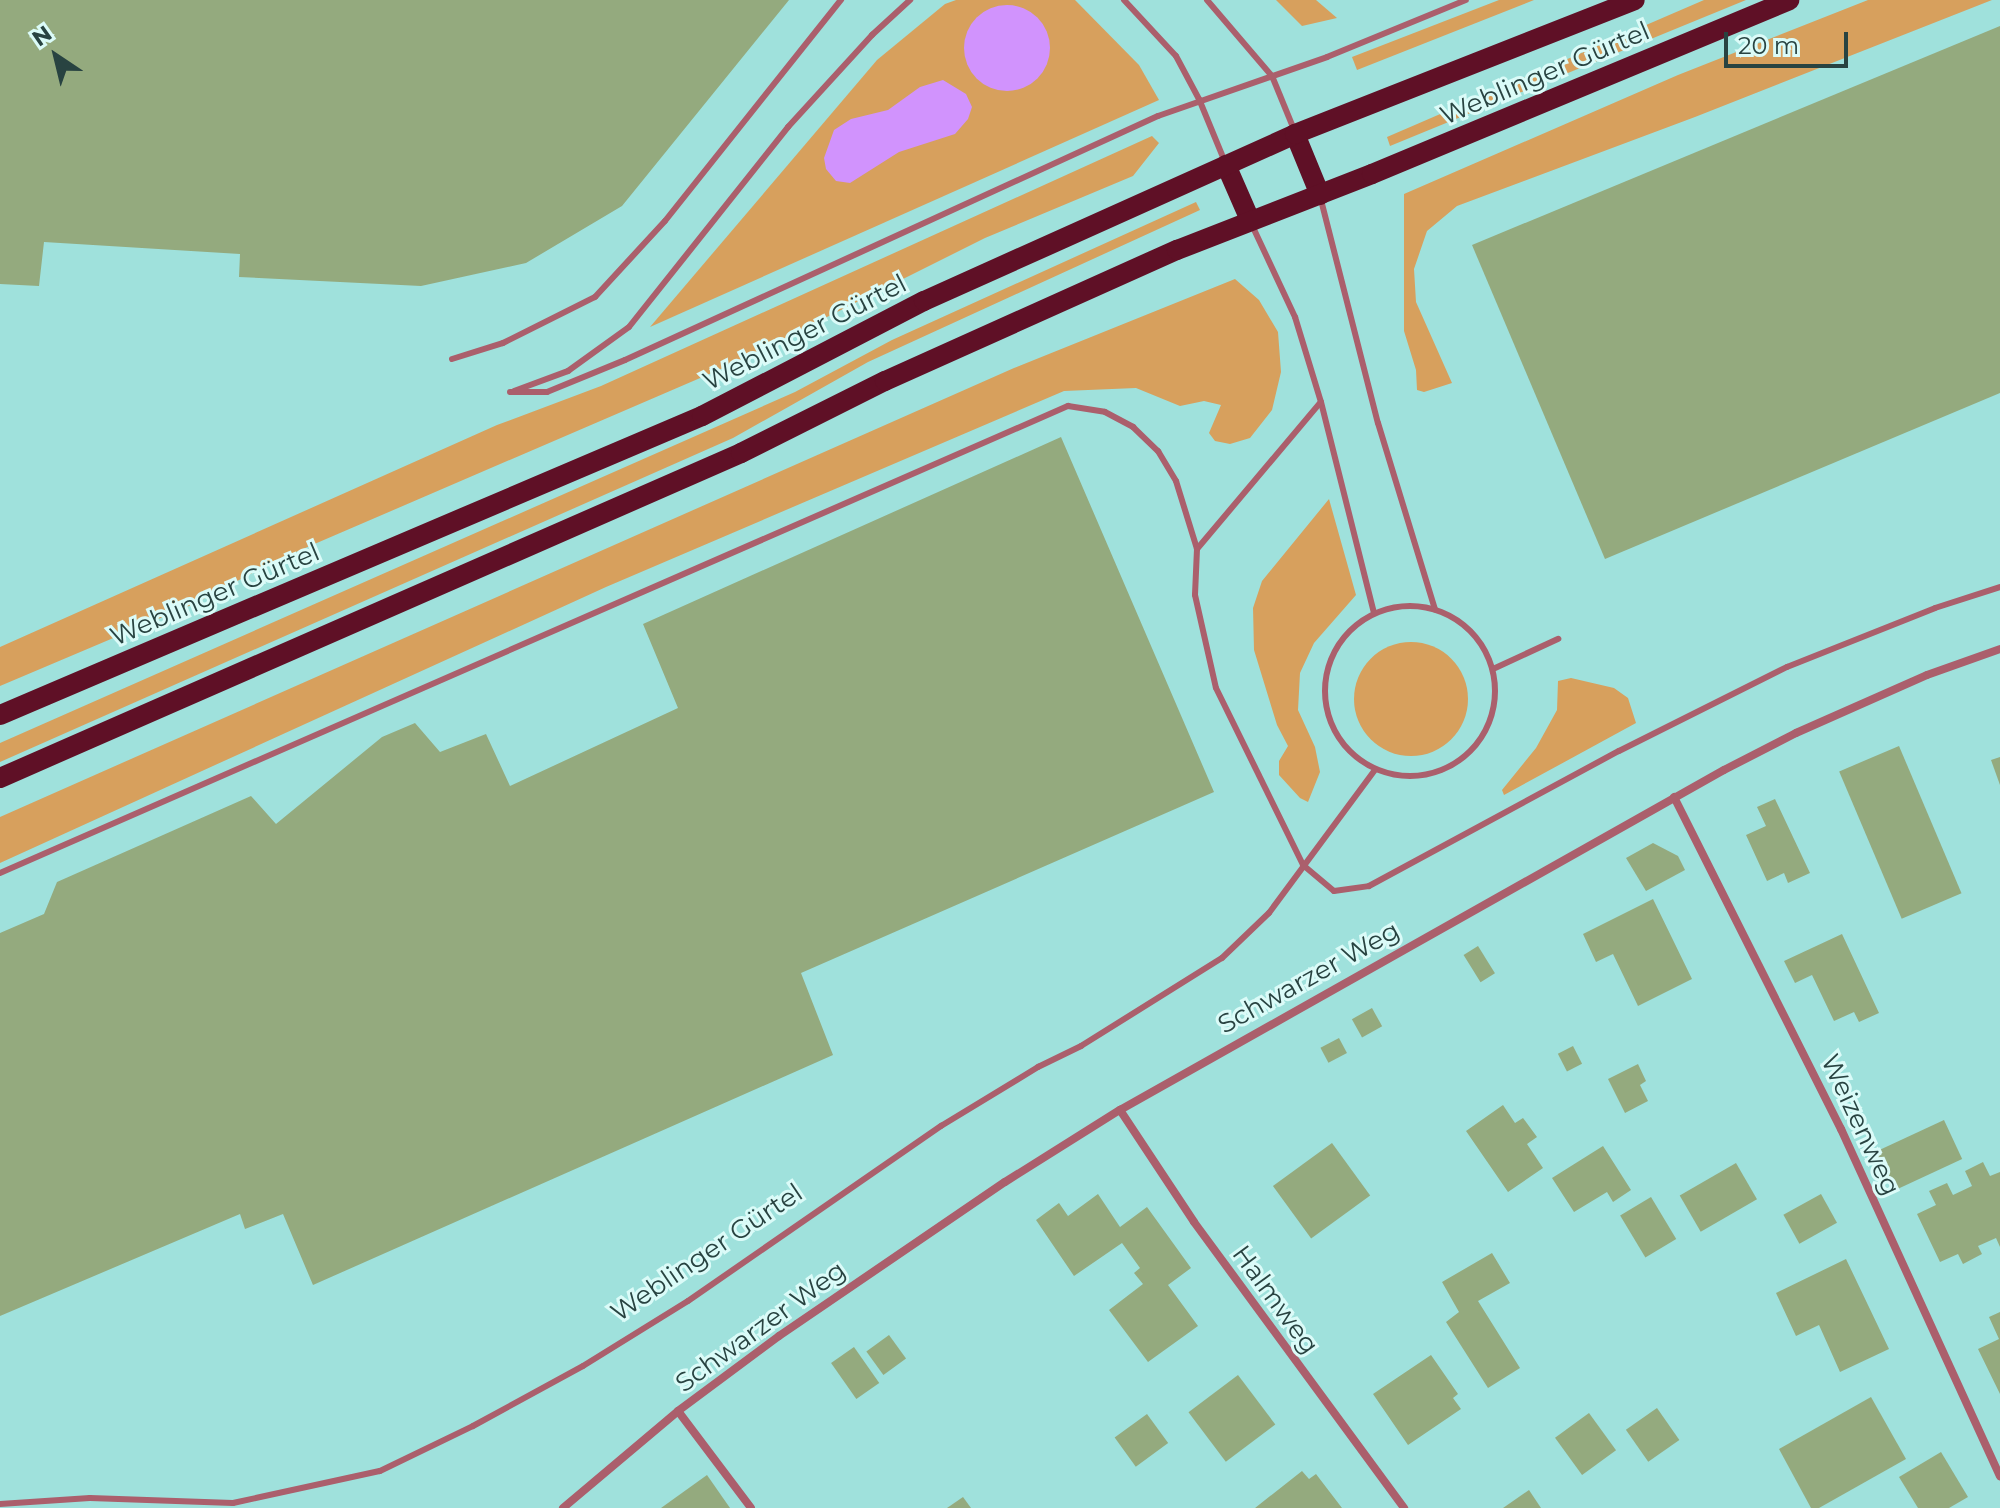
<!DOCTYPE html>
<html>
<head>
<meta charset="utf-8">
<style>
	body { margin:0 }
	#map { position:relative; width:2000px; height:1508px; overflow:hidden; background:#9fe1dc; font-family:Montserrat,sans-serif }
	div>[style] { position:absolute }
	.green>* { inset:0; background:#d7a05d }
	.round { border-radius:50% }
	.water>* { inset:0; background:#d193fd }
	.building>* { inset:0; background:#94aa7e; transform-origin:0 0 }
	.lane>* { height:6px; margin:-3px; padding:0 3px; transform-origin:3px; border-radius:3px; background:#ab5f6c }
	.lane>.ring { margin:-3px; padding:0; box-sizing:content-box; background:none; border:6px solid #ab5f6c; border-radius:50% }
	.street>* { height:8px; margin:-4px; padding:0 4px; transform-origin:4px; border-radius:4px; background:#ab5f6c }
	.primary>* { height:20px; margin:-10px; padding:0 10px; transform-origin:10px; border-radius:10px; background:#5f1026 }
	span { translate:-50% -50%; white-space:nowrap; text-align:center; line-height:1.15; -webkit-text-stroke:6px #dbfbf8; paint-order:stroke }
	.street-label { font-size:26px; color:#284341 }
	.north { position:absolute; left:16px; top:16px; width:80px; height:80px; -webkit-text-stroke:6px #dbfbf8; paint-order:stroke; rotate:325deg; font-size:22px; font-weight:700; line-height:32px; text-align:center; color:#284341 }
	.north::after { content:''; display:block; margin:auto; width:28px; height:36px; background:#284341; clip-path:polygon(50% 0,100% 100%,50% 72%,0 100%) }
	.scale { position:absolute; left:1724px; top:32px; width:124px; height:36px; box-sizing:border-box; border:4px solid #284341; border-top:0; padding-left:10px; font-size:24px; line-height:28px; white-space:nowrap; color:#284341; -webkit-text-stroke:6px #dbfbf8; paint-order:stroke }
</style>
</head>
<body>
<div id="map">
	<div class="green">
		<div style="clip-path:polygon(956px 0,1075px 0,1139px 65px,1159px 100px,650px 327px,877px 60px,945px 4px)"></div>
		<div style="clip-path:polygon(1276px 0,1316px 0,1337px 18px,1302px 26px)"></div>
		<div style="clip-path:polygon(1499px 0,1534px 0,1357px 70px,1352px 57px)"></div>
		<div style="clip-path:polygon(1704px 0,1746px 0,1390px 146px,1387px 137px)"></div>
		<div style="clip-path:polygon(1868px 0,1992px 0,1695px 117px,1457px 206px,1427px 231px,1414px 269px,1416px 302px,1452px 383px,1424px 392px,1417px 390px,1416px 370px,1404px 331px,1404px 194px,1678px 75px)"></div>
		<div style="clip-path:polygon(1152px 136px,1159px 143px,1133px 176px,985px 238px,735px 363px,275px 561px,196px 603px,0 686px,0 647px,497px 425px,601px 386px)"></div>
		<div style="clip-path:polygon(1196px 202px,1200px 210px,868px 362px,733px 438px,0 762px,0 743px,795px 392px,892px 340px)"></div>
		<div style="clip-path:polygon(1235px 279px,1259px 300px,1278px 332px,1281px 372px,1272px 410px,1250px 438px,1230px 444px,1215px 441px,1209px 433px,1221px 405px,1204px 401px,1180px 406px,1136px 388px,1064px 391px,606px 587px,0 863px,0 817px,1014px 368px)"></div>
		<div style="clip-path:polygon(1329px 499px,1356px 595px,1314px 643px,1300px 673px,1298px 710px,1315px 747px,1320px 772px,1308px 802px,1300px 798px,1279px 775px,1279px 761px,1288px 746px,1277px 725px,1254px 650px,1253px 608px,1262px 581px)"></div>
		<div class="round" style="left:1354px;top:642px;width:114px;height:114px"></div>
		<div style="clip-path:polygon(1571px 678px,1614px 688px,1628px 698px,1636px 723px,1504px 795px,1502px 790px,1536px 748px,1557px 710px,1558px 681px)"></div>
	</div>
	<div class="water">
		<div class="round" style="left:964px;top:5px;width:86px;height:86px"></div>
		<div style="clip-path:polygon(943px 80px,966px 94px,972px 107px,968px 119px,955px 134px,899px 152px,850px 183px,836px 181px,826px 169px,824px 158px,834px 130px,851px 119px,888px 110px,920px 87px)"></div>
	</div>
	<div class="building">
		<div style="clip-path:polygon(0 0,789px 0,622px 206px,526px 263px,421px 286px,239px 277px,240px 254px,44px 242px,39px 286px,0 284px)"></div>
		<div style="clip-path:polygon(2000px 26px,2000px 393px,1605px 559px,1472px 245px)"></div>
		<div style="clip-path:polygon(1061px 437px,1214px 792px,801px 973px,833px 1055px,313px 1285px,283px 1214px,245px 1229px,240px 1214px,0 1316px,0 933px,44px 914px,57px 882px,251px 796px,276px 824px,382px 737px,415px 723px,440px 752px,486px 734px,510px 786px,678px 708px,643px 624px)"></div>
		<div style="left:1899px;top:746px;width:160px;height:65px;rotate:67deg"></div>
		<div style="clip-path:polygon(2000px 757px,2000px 785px,1991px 760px)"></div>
		<div style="clip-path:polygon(1775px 799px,1810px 873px,1788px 883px,1784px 873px,1767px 881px,1746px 835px,1766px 826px,1757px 807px)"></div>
		<div style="clip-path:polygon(1653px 843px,1678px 856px,1685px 870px,1646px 891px,1626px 858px)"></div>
		<div style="clip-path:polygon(1653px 899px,1692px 979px,1638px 1006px,1613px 954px,1596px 962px,1583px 934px)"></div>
		<div style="clip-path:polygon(1842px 934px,1879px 1013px,1859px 1022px,1854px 1012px,1834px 1021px,1812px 975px,1795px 983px,1784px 961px)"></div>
		<div style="left:1478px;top:946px;width:32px;height:17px;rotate:58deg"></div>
		<div style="left:1372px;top:1008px;width:21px;height:23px;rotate:61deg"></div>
		<div style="left:1339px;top:1038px;width:17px;height:21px;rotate:62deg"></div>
		<div style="left:1573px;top:1046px;width:20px;height:17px;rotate:63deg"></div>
		<div style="clip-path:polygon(1638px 1064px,1646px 1081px,1640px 1085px,1648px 1101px,1625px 1113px,1608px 1079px)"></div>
		<div style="clip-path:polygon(1503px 1105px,1515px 1123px,1523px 1118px,1537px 1137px,1527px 1144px,1543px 1168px,1508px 1192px,1466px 1131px)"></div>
		<div style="left:1944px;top:1120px;width:43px;height:76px;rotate:65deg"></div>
		<div style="left:1332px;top:1143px;width:65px;height:73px;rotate:54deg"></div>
		<div style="clip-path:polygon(1603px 1146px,1631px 1190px,1613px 1202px,1607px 1192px,1574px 1212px,1552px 1178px)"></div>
		<div style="clip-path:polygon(1983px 1162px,1990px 1176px,2000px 1172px,2000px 1247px,1996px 1238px,1978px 1246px,1982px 1254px,1963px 1264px,1958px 1254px,1940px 1262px,1917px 1214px,1936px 1205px,1929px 1191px,1947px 1183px,1953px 1195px,1972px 1186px,1965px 1171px)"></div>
		<div style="left:1736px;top:1163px;width:42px;height:65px;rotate:60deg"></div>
		<div style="clip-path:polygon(1098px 1194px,1120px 1227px,1147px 1207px,1191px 1268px,1168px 1285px,1198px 1326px,1148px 1362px,1109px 1310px,1143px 1284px,1134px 1273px,1140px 1268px,1122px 1243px,1074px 1276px,1036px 1220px,1059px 1203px,1068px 1216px)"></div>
		<div style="left:1821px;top:1194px;width:33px;height:43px;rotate:61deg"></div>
		<div style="left:1651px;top:1197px;width:49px;height:36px;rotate:59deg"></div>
		<div style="clip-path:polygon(1492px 1253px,1510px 1283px,1478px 1301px,1520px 1368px,1488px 1388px,1446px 1322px,1459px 1312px,1442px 1282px)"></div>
		<div style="clip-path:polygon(1846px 1259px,1889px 1349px,1840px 1372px,1819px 1325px,1796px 1336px,1776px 1293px)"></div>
		<div style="clip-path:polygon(2000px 1312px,2000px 1394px,1978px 1349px,1999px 1339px,1989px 1317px)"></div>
		<div style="left:889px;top:1335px;width:29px;height:28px;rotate:54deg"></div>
		<div style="left:854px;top:1347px;width:44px;height:28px;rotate:55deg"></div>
		<div style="clip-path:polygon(1431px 1355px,1458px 1394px,1453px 1398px,1461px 1409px,1408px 1445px,1373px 1394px)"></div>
		<div style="left:1238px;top:1375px;width:62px;height:62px;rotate:53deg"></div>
		<div style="clip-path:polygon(1871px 1397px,1906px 1459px,1819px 1508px,1811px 1508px,1779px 1449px)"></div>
		<div style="left:1657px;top:1408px;width:39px;height:38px;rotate:55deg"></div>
		<div style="left:1589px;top:1413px;width:46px;height:42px;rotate:54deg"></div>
		<div style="left:1147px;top:1414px;width:36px;height:40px;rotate:54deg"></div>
		<div style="clip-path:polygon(1941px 1452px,1968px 1497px,1949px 1508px,1918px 1508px,1899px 1477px)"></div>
		<div style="clip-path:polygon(1302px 1471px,1309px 1479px,1316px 1474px,1342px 1508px,1255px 1508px)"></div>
		<div style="clip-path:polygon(707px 1475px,730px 1508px,661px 1508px)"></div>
		<div style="clip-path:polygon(1529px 1490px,1541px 1508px,1503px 1508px)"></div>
		<div style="clip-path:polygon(963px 1497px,971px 1508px,947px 1508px)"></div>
	</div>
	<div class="lane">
		<div style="left:1124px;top:0;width:76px;rotate:47.1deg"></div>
		<div style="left:1176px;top:56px;width:49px;rotate:61.9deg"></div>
		<div style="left:1199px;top:99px;width:68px;rotate:67.6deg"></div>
		<div style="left:1207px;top:0;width:100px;rotate:49.5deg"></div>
		<div style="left:1272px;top:76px;width:61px;rotate:67.7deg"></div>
		<div style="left:1320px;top:196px;width:234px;rotate:75.7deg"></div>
		<div style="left:1378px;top:423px;width:195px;rotate:73deg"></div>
		<div style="left:1251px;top:223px;width:104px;rotate:64.9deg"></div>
		<div style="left:1295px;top:317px;width:89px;rotate:73deg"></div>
		<div style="left:1321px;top:402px;width:218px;rotate:75.9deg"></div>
		<div style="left:452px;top:359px;width:53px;rotate:-17.4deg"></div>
		<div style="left:503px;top:343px;width:103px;rotate:-26.6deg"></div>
		<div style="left:595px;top:297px;width:103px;rotate:-47.4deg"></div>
		<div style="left:665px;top:221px;width:283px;rotate:-51.5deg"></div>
		<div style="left:514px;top:391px;width:58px;rotate:-20.3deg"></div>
		<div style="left:568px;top:371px;width:75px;rotate:-35.8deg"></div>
		<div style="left:629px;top:327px;width:256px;rotate:-51.5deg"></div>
		<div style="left:788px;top:127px;width:125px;rotate:-47.6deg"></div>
		<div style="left:872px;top:35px;width:52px;rotate:-42.6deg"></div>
		<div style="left:510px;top:392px;width:37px"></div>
		<div style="left:547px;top:392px;width:84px;rotate:-22.3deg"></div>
		<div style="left:625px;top:360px;width:586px;rotate:-24.6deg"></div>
		<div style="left:1158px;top:116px;width:179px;rotate:-19.2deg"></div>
		<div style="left:1327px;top:57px;width:150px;rotate:-22.3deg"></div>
		<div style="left:1197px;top:549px;width:192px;rotate:-49.9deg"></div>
		<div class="ring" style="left:1325px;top:606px;width:164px;height:164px"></div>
		<div style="left:1493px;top:669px;width:72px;rotate:-24.8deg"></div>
		<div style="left:0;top:873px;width:1166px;rotate:-23.62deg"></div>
		<div style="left:1068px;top:406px;width:37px;rotate:9deg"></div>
		<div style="left:1105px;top:412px;width:32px;rotate:28deg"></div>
		<div style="left:1133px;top:427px;width:35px;rotate:44deg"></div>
		<div style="left:1158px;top:451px;width:35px;rotate:59deg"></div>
		<div style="left:1176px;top:481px;width:71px;rotate:72.8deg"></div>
		<div style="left:1197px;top:549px;width:46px;rotate:92.5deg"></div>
		<div style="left:1195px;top:595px;width:95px;rotate:77.3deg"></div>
		<div style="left:1216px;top:688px;width:197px;rotate:63.8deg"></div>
		<div style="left:1303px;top:865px;width:40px;rotate:40deg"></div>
		<div style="left:1334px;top:891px;width:35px;rotate:-8deg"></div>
		<div style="left:1369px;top:886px;width:284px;rotate:-28.4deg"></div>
		<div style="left:1619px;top:751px;width:188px;rotate:-26.6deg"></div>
		<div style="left:1787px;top:667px;width:159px;rotate:-21.7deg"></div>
		<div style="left:1935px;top:608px;width:68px;rotate:-17.9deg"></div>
		<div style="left:0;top:1504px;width:90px;rotate:-3.8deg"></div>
		<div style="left:90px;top:1498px;width:143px;rotate:2deg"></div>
		<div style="left:233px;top:1503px;width:150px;rotate:-12.3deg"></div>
		<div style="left:380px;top:1471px;width:103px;rotate:-25.8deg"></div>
		<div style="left:473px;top:1426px;width:125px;rotate:-28.6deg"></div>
		<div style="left:583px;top:1366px;width:123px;rotate:-31.8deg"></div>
		<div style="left:688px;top:1301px;width:308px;rotate:-34.7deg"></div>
		<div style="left:941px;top:1126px;width:114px;rotate:-31.3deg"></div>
		<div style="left:1038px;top:1067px;width:48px;rotate:-26deg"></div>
		<div style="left:1081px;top:1046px;width:166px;rotate:-32deg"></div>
		<div style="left:1222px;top:958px;width:65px;rotate:-43.8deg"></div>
		<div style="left:1269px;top:913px;width:178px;rotate:-53.5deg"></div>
	</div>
	<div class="street">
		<div style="left:1674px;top:797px;width:372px;rotate:63.3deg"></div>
		<div style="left:1841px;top:1129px;width:382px;rotate:65.4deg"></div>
		<div style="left:1120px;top:1110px;width:134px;rotate:56.5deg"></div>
		<div style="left:1194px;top:1222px;width:355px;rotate:53.7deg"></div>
		<div style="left:678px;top:1411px;width:121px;rotate:53deg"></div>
		<div style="left:563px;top:1508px;width:150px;rotate:-40.1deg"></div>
		<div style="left:678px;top:1411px;width:126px;rotate:-36.6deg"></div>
		<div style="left:779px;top:1336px;width:273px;rotate:-34.3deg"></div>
		<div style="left:1005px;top:1182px;width:136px;rotate:-32.1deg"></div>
		<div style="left:1120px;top:1110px;width:693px;rotate:-29.38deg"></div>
		<div style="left:1724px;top:770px;width:81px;rotate:-27.2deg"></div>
		<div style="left:1796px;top:733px;width:143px;rotate:-23.9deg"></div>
		<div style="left:1927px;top:675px;width:77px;rotate:-19.6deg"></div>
	</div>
	<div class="primary">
		<div style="left:1295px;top:134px;width:66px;rotate:67.7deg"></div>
		<div style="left:1226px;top:165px;width:60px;rotate:66.4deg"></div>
		<div style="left:0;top:715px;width:763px;rotate:-23.07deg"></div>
		<div style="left:702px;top:416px;width:250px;rotate:-27.4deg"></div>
		<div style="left:924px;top:301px;width:407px;rotate:-24.2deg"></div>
		<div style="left:1295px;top:134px;width:365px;rotate:-21.5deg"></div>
		<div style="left:0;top:778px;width:809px;rotate:-23.68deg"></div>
		<div style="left:741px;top:453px;width:161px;rotate:-26.6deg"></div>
		<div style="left:885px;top:381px;width:320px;rotate:-24.2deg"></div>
		<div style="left:1177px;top:250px;width:209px;rotate:-21.3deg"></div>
		<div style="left:1372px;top:174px;width:452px;rotate:-22.6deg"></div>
	</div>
	<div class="street-label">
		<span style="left:1545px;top:74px;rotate:-23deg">Weblinger Gürtel</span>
		<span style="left:805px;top:333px;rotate:-27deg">Weblinger Gürtel</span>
		<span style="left:215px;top:595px;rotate:-23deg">Weblinger Gürtel</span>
		<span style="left:1309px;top:978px;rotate:-29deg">Schwarzer Weg</span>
		<span style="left:1860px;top:1125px;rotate:65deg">Weizenweg</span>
		<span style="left:707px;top:1253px;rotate:-34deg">Weblinger Gürtel</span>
		<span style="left:1275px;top:1300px;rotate:54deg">Halmweg</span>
		<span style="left:761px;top:1327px;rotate:-36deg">Schwarzer Weg</span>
	</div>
	<div class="north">N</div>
	<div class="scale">20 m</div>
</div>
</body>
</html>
